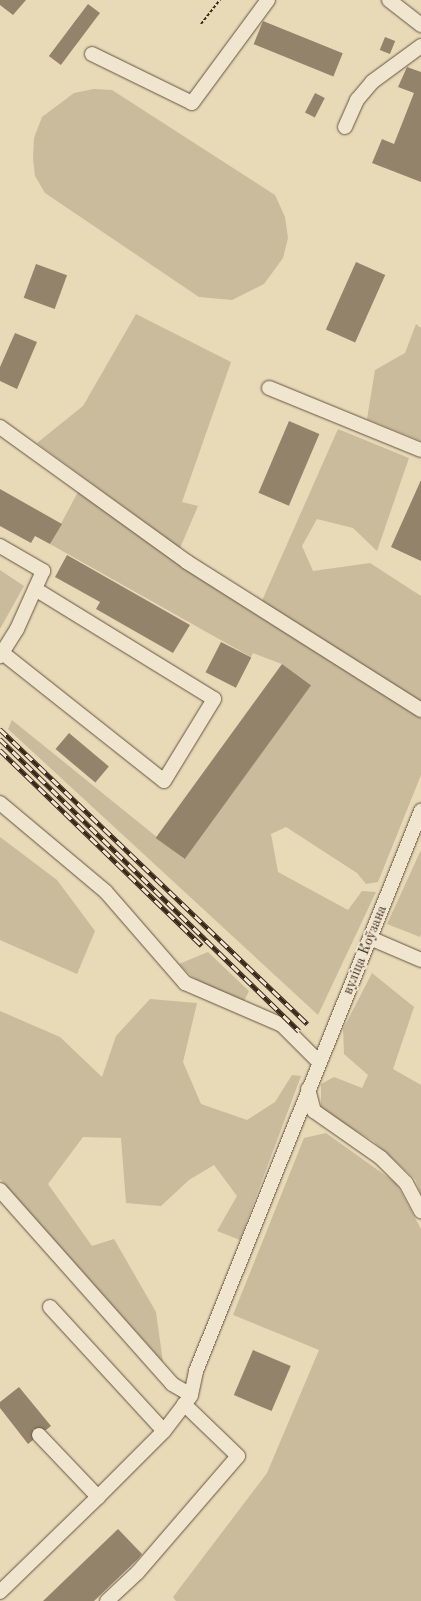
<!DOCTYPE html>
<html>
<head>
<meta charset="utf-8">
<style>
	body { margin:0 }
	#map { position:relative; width:421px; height:1601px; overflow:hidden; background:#e8d9b7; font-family:"Old Standard TT",serif }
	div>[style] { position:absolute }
	.green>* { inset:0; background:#cabb9c }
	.building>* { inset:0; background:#94836b; transform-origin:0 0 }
	.path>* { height:2px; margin-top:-1px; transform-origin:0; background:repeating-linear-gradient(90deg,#382619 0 3px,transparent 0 5px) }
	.roads { filter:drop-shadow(0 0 1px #645340) drop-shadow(0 0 1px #645340) }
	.minor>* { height:14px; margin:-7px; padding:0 7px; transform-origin:7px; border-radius:7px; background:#f0e6d0 }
	.rail>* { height:4.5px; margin-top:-2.25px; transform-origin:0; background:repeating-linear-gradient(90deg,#f0e6d0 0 9px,#382619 0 18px); box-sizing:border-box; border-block:1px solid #382619 }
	span { translate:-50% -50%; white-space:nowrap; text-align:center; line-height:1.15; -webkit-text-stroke:4px #f0e6d0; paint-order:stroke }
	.street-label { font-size:14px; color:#382619 }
</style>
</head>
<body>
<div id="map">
	<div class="green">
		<div style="clip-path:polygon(94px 89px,112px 90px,275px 195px,285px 217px,288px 238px,283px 258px,264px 284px,232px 300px,199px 297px,45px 193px,35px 176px,33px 158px,34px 138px,42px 117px,74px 93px)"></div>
		<div style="clip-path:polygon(136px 314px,231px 362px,182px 502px,198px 506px,180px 548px,37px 443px,83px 406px)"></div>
		<div style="clip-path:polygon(416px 324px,421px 328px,421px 441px,367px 419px,375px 370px,405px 353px)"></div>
		<div style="clip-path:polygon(338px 429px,409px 458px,377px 551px,353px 528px,317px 519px,302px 546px,313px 571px,370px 563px,421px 596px,421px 702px,261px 603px)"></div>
		<div style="clip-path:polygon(78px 492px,208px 583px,421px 718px,421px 775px,378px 882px,366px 884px,357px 873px,286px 827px,271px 834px,278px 872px,348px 910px,362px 891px,376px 892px,318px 1015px,8px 729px,12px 720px,184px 859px,311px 685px,282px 664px,253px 653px,251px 657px,50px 544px)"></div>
		<div style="clip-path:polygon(0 570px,24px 586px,0 629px)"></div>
		<div style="clip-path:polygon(0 837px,57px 880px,95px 931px,77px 974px,0 940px)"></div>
		<div style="clip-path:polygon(421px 850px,421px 934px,420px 937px,387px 924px)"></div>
		<div style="clip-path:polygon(208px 952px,249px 991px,242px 1005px,192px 977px,179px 964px)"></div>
		<div style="clip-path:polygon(372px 973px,414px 1007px,393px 1069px,421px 1085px,421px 1194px,415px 1179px,373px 1141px,321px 1110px,321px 1084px,334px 1077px,362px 1088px,368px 1075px,344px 1054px,343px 1029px)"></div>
		<div style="clip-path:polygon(150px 999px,197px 1003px,183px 1062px,201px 1104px,247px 1120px,275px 1102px,292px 1075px,301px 1076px,240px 1240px,217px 1231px,237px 1196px,214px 1165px,189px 1180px,161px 1206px,126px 1203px,121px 1138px,83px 1137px,48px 1184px,92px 1246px,114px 1239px,156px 1312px,163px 1362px,0 1179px,0 1011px,60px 1037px,102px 1077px,116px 1036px)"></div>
		<div style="clip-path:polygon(326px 1133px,396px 1183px,421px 1229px,421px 1601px,176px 1601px,173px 1597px,267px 1473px,319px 1350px,233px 1315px,304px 1138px)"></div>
	</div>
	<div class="building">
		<div style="clip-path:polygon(0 0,26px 0,13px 15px,0 5px)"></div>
		<div style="left:88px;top:4px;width:15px;height:65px;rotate:37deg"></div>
		<div style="left:263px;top:21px;width:86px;height:25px;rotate:22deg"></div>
		<div style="left:385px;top:37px;width:11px;height:14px;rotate:22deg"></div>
		<div style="clip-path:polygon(407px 67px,421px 72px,421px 182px,372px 163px,382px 139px,394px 144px,414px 93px,398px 87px)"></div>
		<div style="left:315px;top:93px;width:11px;height:22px;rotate:27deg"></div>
		<div style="left:356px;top:262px;width:32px;height:74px;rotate:24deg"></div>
		<div style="left:36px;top:264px;width:33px;height:36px;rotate:20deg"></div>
		<div style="clip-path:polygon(15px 333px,37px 342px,17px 389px,0 381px,0 367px)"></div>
		<div style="left:289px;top:421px;width:33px;height:78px;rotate:23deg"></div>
		<div style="clip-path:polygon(421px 480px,421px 561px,391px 547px)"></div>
		<div style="clip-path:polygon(0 489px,62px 524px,50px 544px,35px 536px,31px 543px,0 526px)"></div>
		<div style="clip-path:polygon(67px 555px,190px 625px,173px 653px,96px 609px,100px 602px,55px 577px)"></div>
		<div style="left:221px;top:642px;width:34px;height:34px;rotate:27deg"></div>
		<div style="left:282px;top:664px;width:36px;height:215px;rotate:36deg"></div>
		<div style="left:69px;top:733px;width:52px;height:21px;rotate:40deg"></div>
		<div style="left:253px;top:1350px;width:41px;height:49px;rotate:23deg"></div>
		<div style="clip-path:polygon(19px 1387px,51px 1426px,46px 1430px,33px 1429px,33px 1440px,28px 1444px,0 1408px,0 1402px)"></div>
		<div style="clip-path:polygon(118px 1529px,142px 1554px,138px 1559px,94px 1601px,43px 1601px)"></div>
	</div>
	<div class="path">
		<div style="left:201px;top:24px;width:31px;rotate:-52deg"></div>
	</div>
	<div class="roads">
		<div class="minor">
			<div style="left:389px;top:0;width:41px;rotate:38deg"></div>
			<div style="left:92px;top:54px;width:111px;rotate:26.1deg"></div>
			<div style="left:192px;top:103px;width:128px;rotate:-53.6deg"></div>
			<div style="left:345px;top:127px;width:30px;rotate:-66deg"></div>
			<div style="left:357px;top:100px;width:23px;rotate:-50deg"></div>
			<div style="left:372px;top:82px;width:61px;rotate:-36.3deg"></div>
			<div style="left:269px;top:388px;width:164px;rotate:22.2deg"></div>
			<div style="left:0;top:427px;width:231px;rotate:35.8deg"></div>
			<div style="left:187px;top:562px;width:277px;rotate:32.3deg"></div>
			<div style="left:0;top:546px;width:50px;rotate:30.2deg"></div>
			<div style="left:43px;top:571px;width:64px;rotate:114.1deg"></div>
			<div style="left:17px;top:629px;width:32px;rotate:122deg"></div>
			<div style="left:0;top:651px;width:209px;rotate:38.4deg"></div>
			<div style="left:164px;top:781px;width:96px;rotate:-58.6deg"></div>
			<div style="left:214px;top:699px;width:210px;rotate:-148.4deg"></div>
			<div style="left:0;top:803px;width:138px;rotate:40deg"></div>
			<div style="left:106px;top:892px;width:121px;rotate:49deg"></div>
			<div style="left:185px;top:983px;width:106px;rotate:23.4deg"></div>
			<div style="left:282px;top:1025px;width:52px;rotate:45deg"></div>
			<div style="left:370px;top:938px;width:56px;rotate:23.3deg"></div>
			<div style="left:308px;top:1089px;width:23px;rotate:75deg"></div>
			<div style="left:314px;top:1111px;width:82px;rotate:35deg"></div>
			<div style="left:381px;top:1158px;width:35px;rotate:45deg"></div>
			<div style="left:406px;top:1183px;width:32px;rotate:62deg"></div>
			<div style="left:0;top:1190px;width:259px;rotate:48.4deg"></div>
			<div style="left:172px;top:1384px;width:22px;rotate:30deg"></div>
			<div style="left:191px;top:1395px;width:25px;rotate:-78deg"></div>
			<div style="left:196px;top:1371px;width:604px;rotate:-68.11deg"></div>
			<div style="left:50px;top:1307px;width:168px;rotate:47.4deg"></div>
			<div style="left:164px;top:1431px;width:43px;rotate:-52.6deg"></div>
			<div style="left:39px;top:1435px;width:86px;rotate:46.4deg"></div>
			<div style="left:98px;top:1497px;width:93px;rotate:-45deg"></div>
			<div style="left:0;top:1592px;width:136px;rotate:-44.1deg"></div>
			<div style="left:107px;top:1601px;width:42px;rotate:-43.1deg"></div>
			<div style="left:138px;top:1572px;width:153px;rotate:-49.2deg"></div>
			<div style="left:238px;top:1456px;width:75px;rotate:-136.1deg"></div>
		</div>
	</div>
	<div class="rail">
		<div style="left:0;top:729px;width:426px;rotate:43.8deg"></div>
		<div style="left:0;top:739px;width:418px;rotate:44.3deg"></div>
		<div style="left:0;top:750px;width:281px;rotate:44.1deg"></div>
	</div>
	<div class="street-label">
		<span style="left:365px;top:950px;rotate:-68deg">вуліца Коўзана</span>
	</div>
</div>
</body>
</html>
